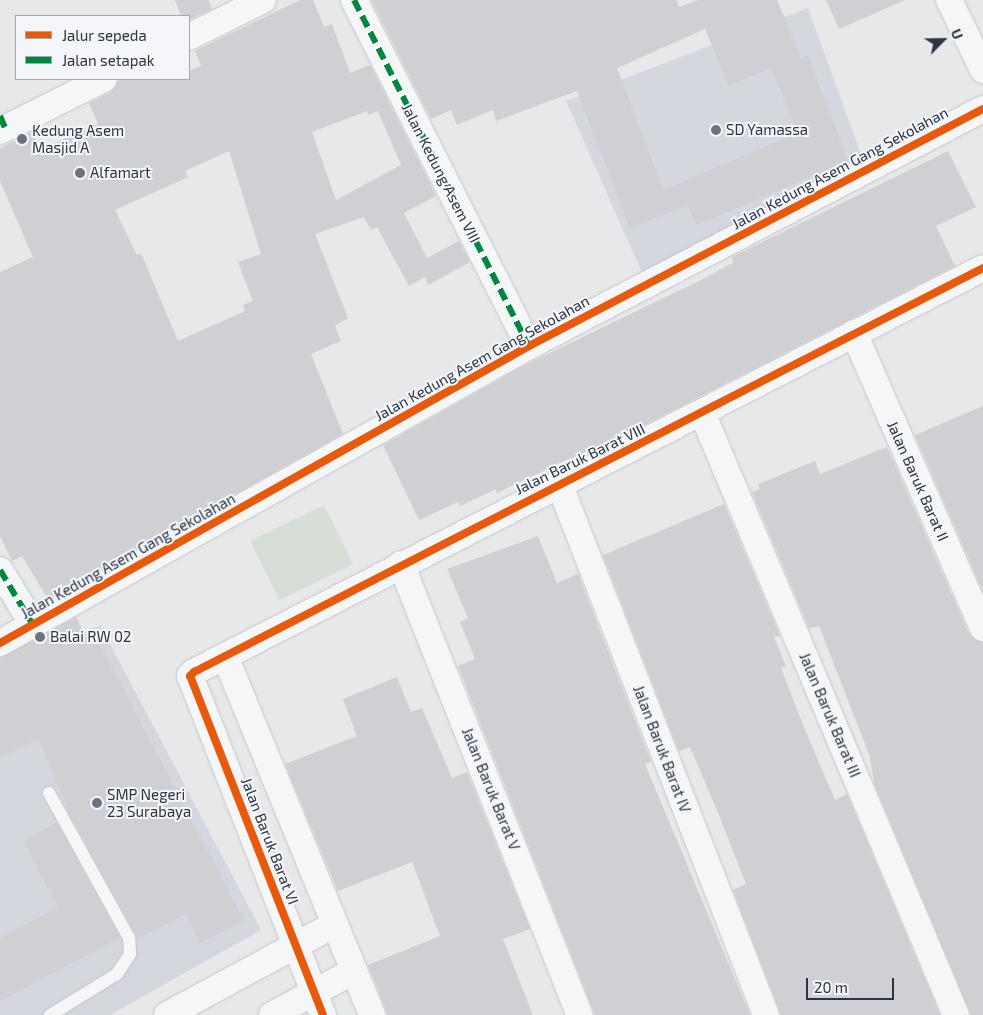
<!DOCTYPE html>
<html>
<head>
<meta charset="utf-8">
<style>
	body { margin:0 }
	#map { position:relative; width:983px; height:1015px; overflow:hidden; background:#e6e8ea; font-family:"Exo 2",sans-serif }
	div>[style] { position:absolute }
	.built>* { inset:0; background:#d4d7dd }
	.green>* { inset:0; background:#d6ded6; transform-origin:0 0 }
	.building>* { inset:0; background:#ced0d3 }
	.roads { filter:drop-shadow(0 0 1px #c4c6c8) drop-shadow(0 0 1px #c4c6c8) }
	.lane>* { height:12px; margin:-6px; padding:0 6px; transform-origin:6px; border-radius:6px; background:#f5f6f7 }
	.street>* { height:26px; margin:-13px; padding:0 13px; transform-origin:13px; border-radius:13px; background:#f5f6f7 }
	.quiet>* { height:6px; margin-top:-3px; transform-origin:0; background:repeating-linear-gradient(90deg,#00873e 0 12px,transparent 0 18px) }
	.cycleway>* { height:8px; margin:-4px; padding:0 4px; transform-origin:4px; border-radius:4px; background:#e8590c }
	.dots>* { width:14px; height:14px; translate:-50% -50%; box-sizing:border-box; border:2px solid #f4f6f9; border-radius:50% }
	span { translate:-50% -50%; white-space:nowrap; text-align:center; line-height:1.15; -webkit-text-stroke:4px #f4f6f9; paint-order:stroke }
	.poi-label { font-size:15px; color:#2b3445 }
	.left { translate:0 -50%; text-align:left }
	.street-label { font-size:15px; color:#2b3445 }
	.legend { position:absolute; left:15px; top:15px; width:175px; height:65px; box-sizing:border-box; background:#f4f6f9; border:1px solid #a4a8b1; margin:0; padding:6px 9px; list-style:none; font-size:15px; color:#2b3445 }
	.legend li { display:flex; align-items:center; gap:10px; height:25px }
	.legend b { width:25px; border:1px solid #a4a8b1 }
	.north { position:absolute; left:918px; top:15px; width:50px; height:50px; -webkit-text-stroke:4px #f4f6f9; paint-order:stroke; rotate:67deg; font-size:14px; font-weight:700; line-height:20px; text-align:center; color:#2b3445 }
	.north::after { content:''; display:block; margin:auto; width:18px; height:22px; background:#2b3445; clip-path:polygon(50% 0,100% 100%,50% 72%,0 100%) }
	.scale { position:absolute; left:806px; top:978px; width:88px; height:22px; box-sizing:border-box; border:2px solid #2b3445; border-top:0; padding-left:6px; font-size:15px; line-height:18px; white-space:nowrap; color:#2b3445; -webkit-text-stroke:4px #f4f6f9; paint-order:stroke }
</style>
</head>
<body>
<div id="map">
	<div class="built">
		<div style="clip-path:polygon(808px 8px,863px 160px,644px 277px,566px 101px)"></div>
		<div style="clip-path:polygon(100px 625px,261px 930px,110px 1015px,0 1015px,0 677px)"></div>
	</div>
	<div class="green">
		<div style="left:324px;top:505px;width:66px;height:82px;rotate:64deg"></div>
	</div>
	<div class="building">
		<div style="clip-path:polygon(175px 0,209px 0,212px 9px,189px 20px,189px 16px,181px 16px)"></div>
		<div style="clip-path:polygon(evenodd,300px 0,313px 0,324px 27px,332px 24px,350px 73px,370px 65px,436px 196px,404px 213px,427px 258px,459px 241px,470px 262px,428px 285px,425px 277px,409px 286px,377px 227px,371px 230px,364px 217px,315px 234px,348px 318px,335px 326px,341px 341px,311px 354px,343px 434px,48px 599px,22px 556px,12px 561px,0 536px,0 272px,33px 257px,0 181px,0 148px,32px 132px,40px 150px,98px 124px,89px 103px,111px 92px,119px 79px,189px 79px,189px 71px,201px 66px,195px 51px,300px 0,367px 111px,368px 115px,378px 111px,401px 165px,336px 200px,312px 132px,367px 111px,300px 0,229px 151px,261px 254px,238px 262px,253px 301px,243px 305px,245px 311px,178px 341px,141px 253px,137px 255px,115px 210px,188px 177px,185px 171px,229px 151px)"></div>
		<div style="clip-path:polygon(evenodd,371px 0,676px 0,679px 7px,698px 0,777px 0,801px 58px,808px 55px,848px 161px,697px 225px,688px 205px,630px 228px,577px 91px,496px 121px,493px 110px,457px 125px,451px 110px,431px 119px,371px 0,705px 29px,729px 86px,771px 68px,798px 133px,663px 190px,617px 68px,705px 29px)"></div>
		<div style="clip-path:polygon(826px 0,905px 0,839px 29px)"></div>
		<div style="clip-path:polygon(948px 151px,976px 207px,936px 226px,955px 266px,572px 462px,570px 458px,497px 493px,496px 489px,460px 506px,458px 502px,419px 520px,383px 445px,525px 365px,705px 278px,734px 262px,731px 257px,740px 253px)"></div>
		<div style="clip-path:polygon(983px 406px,983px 591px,915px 435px)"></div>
		<div style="clip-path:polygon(887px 447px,969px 634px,983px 643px,983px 1015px,971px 1015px,874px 783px,870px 757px,819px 626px,809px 628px,752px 492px,760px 489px,758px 484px,815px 461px,820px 474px)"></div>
		<div style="clip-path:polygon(724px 504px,780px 636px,774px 637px,786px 666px,781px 668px,803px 725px,835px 800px,847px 794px,940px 1015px,781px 1015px,733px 890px,746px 884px,719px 815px,690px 747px,679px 751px,603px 555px)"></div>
		<div style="clip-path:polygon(538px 536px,557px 583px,578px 574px,651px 762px,645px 764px,750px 1015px,595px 1015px,458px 666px,475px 659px,460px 622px,468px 618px,447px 569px)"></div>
		<div style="clip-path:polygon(76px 617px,88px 641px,96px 637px,244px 920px,201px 943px,186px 914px,140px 938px,134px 931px,71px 816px,38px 739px,0 758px,0 658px)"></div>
		<div style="clip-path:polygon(397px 677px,411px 712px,422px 708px,452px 778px,467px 772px,530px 929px,503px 939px,533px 1015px,388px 1015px,368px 965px,440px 936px,412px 862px,338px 891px,285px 764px,357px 736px,343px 699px)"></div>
		<div style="clip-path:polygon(56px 823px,120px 938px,0 1001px,0 938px,58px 907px,23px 841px)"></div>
	</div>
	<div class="roads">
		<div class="lane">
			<div style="left:49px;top:793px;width:166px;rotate:61.1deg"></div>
			<div style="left:129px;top:938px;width:16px;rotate:86deg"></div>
			<div style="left:130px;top:954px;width:24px;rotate:123deg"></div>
			<div style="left:117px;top:974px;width:79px;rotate:148.5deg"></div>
		</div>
		<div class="street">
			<div style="left:354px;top:0;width:388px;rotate:63.2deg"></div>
			<div style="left:949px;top:0;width:78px;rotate:64.1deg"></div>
			<div style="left:189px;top:37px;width:83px;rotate:-26.6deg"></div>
			<div style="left:0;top:131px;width:116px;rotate:-26.6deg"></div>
			<div style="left:854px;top:333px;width:322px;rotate:66.4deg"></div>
			<div style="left:703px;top:415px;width:651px;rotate:67.14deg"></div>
			<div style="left:559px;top:483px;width:571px;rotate:68.74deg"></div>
			<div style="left:401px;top:564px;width:485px;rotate:68.4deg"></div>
			<div style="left:0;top:570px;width:64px;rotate:59deg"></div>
			<div style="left:0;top:643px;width:607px;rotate:-29.31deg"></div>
			<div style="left:529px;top:346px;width:512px;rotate:-27.57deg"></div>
			<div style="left:225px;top:656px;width:388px;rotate:67.7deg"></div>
			<div style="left:167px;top:1015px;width:191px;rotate:-28.4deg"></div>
			<div style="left:272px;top:1015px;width:93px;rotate:-28.2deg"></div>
			<div style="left:323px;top:1015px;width:364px;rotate:-111.4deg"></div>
			<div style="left:190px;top:676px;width:6px;rotate:-45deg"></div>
			<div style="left:194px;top:672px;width:886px;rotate:-27.11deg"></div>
		</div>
	</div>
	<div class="quiet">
		<div style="left:354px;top:0;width:388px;rotate:63.2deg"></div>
		<div style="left:0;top:116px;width:13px;rotate:67deg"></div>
		<div style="left:0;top:570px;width:64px;rotate:59deg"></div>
	</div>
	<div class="cycleway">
		<div style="left:0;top:643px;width:607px;rotate:-29.31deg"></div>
		<div style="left:529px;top:346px;width:512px;rotate:-27.57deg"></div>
		<div style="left:323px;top:1015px;width:364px;rotate:-111.4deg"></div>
		<div style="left:190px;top:676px;width:6px;rotate:-45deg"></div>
		<div style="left:194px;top:672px;width:886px;rotate:-27.11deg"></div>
	</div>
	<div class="dots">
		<div style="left:716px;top:130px;background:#6c737f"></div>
		<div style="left:22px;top:139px;background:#6c737f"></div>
		<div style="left:80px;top:173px;background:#6c737f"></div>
		<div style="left:40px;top:637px;background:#6c737f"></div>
		<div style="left:97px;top:803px;background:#6c737f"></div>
	</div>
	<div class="poi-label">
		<span class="left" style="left:32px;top:139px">Kedung Asem<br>Masjid A</span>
		<span class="left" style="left:726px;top:130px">SD Yamassa</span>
		<span class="left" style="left:90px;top:173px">Alfamart</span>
		<span class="left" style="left:50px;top:637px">Balai RW 02</span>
		<span class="left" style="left:107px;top:803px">SMP Negeri<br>23 Surabaya</span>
	</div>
	<div class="street-label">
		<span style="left:840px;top:168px;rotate:-28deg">Jalan Kedung Asem Gang Sekolahan</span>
		<span style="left:441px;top:173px;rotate:63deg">Jalan Kedung Asem VIII</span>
		<span style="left:482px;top:358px;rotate:-29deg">Jalan Kedung Asem Gang Sekolahan</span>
		<span style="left:580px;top:459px;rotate:-26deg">Jalan Baruk Barat VIII</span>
		<span style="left:918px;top:481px;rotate:66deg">Jalan Baruk Barat II</span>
		<span style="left:128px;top:556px;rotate:-29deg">Jalan Kedung Asem Gang Sekolahan</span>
		<span style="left:830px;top:715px;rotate:67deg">Jalan Baruk Barat III</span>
		<span style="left:662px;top:749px;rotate:69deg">Jalan Baruk Barat IV</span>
		<span style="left:491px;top:789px;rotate:68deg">Jalan Baruk Barat V</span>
		<span style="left:270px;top:841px;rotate:69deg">Jalan Baruk Barat VI</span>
	</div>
	<ul class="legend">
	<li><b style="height:6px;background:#e8590c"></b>Jalur sepeda</li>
	<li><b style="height:6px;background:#00873e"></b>Jalan setapak</li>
	</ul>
	<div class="north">U</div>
	<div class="scale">20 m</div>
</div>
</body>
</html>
